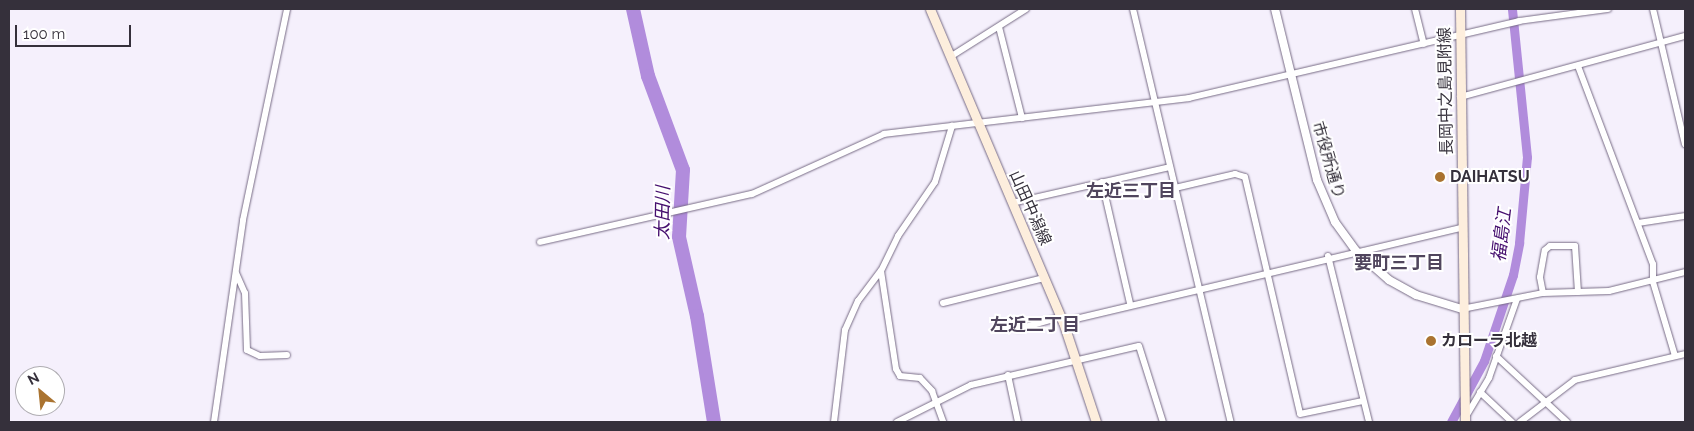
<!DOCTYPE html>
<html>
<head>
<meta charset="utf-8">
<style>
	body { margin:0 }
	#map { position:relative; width:1694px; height:431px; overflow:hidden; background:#f5f0fc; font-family:Raleway,"Noto Sans JP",sans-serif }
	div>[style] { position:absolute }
	.canal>* { height:9px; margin:-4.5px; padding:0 4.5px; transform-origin:4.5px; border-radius:4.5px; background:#b18cdc }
	.river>* { height:14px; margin:-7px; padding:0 7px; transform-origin:7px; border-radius:7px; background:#b18cdc }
	.roads { filter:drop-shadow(0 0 1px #776b85) drop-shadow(0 0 1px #776b85) }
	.minor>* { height:6px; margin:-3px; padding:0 3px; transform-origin:3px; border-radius:3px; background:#fff }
	.tertiary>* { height:8px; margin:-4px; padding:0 4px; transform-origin:4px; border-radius:4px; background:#fff }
	.secondary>* { height:9px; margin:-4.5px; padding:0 4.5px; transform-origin:4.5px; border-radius:4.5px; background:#fdeedd }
	.dots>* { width:14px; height:14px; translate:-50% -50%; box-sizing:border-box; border:2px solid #fff; border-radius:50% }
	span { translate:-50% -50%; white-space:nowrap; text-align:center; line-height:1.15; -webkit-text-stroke:4px #fff; paint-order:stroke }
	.street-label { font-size:16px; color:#35303b }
	.poi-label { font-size:16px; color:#35303b; font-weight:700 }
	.left { translate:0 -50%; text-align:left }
	.neighbourhood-label { font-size:18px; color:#50455d; font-weight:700 }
	.water-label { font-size:18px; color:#450e6e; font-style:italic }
	.frame { position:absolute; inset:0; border:10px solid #35303b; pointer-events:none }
	.north { position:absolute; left:15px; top:366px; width:50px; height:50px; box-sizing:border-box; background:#fff; border:1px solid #aeacb1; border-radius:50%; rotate:332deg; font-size:14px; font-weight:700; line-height:20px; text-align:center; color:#35303b }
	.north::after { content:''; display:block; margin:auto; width:18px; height:22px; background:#aa7330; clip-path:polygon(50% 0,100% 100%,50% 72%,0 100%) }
	.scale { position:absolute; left:15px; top:25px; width:116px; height:22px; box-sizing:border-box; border:2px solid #35303b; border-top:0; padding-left:6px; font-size:15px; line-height:18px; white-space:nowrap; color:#35303b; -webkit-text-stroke:4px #fff; paint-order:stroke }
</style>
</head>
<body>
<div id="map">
	<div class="canal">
		<div style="left:1451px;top:422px;width:69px;rotate:-61.6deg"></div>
		<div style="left:1484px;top:361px;width:91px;rotate:-71.4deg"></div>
		<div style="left:1513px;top:275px;width:33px;rotate:-79deg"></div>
		<div style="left:1519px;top:243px;width:86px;rotate:-84.7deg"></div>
		<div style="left:1527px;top:157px;width:149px;rotate:-95.8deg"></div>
	</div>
	<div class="river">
		<div style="left:633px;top:9px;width:69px;rotate:77.4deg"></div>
		<div style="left:648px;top:76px;width:100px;rotate:69.6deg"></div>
		<div style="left:683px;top:170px;width:67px;rotate:93.4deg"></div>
		<div style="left:679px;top:237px;width:81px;rotate:77.2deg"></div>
		<div style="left:697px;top:316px;width:107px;rotate:80.9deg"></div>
	</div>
	<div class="roads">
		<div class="minor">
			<div style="left:1133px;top:9px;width:424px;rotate:76.7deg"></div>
			<div style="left:1415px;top:9px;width:36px;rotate:76deg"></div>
			<div style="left:1653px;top:9px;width:139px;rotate:76.7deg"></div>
			<div style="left:999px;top:27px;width:94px;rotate:75.8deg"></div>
			<div style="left:950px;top:57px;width:90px;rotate:-32.3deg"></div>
			<div style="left:1578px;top:66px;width:212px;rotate:69.3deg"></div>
			<div style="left:1653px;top:264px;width:18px;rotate:90deg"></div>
			<div style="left:1653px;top:282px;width:77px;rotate:73.4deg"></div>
			<div style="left:1460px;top:97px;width:233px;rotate:-15.2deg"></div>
			<div style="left:1102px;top:182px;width:124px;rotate:77deg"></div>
			<div style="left:1175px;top:188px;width:62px;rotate:-13.1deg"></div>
			<div style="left:1235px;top:174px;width:10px;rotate:17deg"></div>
			<div style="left:1245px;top:177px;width:243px;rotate:76.9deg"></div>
			<div style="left:1300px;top:414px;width:64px;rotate:-11.7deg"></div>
			<div style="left:1012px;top:203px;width:162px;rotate:-12.8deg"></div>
			<div style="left:1638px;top:223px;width:48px;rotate:-8.5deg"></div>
			<div style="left:540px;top:242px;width:217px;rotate:-12.8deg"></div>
			<div style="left:752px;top:194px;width:145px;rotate:-24.4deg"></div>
			<div style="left:884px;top:134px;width:307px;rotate:-6.7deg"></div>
			<div style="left:1189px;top:98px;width:339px;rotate:-13.1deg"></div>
			<div style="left:1519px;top:21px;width:90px;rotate:-7.7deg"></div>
			<div style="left:1328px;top:256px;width:171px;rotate:76.1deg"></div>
			<div style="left:881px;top:271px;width:99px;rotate:81.3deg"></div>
			<div style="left:896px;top:369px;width:8px;rotate:60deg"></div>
			<div style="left:900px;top:376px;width:20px;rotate:6deg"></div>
			<div style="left:920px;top:378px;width:18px;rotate:47deg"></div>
			<div style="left:932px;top:391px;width:33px;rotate:70deg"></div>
			<div style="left:236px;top:273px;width:22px;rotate:66deg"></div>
			<div style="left:245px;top:293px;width:57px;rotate:88deg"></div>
			<div style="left:247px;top:350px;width:14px;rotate:25deg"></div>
			<div style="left:260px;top:356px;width:27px;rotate:-2deg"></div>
			<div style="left:1543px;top:293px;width:16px;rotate:-101deg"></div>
			<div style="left:1540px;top:277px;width:27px;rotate:-80deg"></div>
			<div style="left:1545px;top:250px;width:6px;rotate:-39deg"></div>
			<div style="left:1550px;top:246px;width:25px"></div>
			<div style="left:1575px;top:246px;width:46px;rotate:86.3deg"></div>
			<div style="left:943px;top:303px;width:104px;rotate:-13.9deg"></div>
			<div style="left:1462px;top:309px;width:83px;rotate:-11.2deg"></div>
			<div style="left:1543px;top:293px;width:66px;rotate:-1.7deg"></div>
			<div style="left:1609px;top:291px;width:78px;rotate:-14deg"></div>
			<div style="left:1063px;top:322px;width:409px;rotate:-13.3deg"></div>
			<div style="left:1018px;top:329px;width:45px;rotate:-15.6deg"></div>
			<div style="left:1496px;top:356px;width:97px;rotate:42.9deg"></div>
			<div style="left:1008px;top:375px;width:48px;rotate:78deg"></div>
			<div style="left:1480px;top:392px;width:44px;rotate:43.2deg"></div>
			<div style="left:1465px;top:418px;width:47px;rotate:-59deg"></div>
			<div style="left:1489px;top:378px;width:84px;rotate:-70.5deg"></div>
			<div style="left:214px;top:422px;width:204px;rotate:-81.8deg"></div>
			<div style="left:243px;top:220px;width:216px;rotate:-78.2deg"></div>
			<div style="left:834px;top:422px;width:93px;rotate:-83.2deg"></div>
			<div style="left:845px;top:330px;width:32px;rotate:-66deg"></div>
			<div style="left:858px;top:301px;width:38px;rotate:-53deg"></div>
			<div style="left:881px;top:271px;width:39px;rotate:-64deg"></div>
			<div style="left:898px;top:236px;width:65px;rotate:-55.6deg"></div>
			<div style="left:935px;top:182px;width:59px;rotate:-73.1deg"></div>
			<div style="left:897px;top:422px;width:83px;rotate:-26.6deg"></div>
			<div style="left:971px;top:385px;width:172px;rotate:-13.1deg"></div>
			<div style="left:1139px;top:346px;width:80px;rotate:72.5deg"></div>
			<div style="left:1520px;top:422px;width:69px;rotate:-37.4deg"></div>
			<div style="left:1575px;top:380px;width:113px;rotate:-13.3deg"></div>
		</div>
		<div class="tertiary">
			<div style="left:1275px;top:9px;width:176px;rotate:76.2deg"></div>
			<div style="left:1317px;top:180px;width:46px;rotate:66.8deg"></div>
			<div style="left:1335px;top:222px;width:36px;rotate:54deg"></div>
			<div style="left:1356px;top:251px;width:44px;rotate:41.3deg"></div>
			<div style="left:1389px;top:280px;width:31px;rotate:29deg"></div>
			<div style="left:1416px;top:295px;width:48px;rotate:16.9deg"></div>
		</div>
		<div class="secondary">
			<div style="left:930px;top:9px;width:340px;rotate:67deg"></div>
			<div style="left:1063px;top:322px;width:105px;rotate:71.7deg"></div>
			<div style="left:1460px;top:9px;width:413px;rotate:89.3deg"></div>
		</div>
	</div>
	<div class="dots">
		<div style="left:1440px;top:177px;background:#aa7330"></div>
		<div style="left:1431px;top:341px;background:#aa7330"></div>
	</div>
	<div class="street-label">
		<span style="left:1446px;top:91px;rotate:-91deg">長岡中之島見附線</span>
		<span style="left:1328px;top:160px;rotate:74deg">市役所通り</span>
		<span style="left:1030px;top:208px;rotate:66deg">山田中潟線</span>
	</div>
	<div class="poi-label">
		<span class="left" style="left:1450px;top:177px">DAIHATSU</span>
		<span class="left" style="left:1441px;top:341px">カローラ北越</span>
	</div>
	<div class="neighbourhood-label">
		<span style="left:1131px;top:191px">左近三丁目</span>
		<span style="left:1399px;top:263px">要町三丁目</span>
		<span style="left:1035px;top:325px">左近二丁目</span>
	</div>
	<div class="water-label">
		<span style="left:663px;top:213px;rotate:-89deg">太田川</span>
		<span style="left:1502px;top:235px;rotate:-83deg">福島江</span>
	</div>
	<div class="frame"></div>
	<div class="north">N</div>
	<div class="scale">100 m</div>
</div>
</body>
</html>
